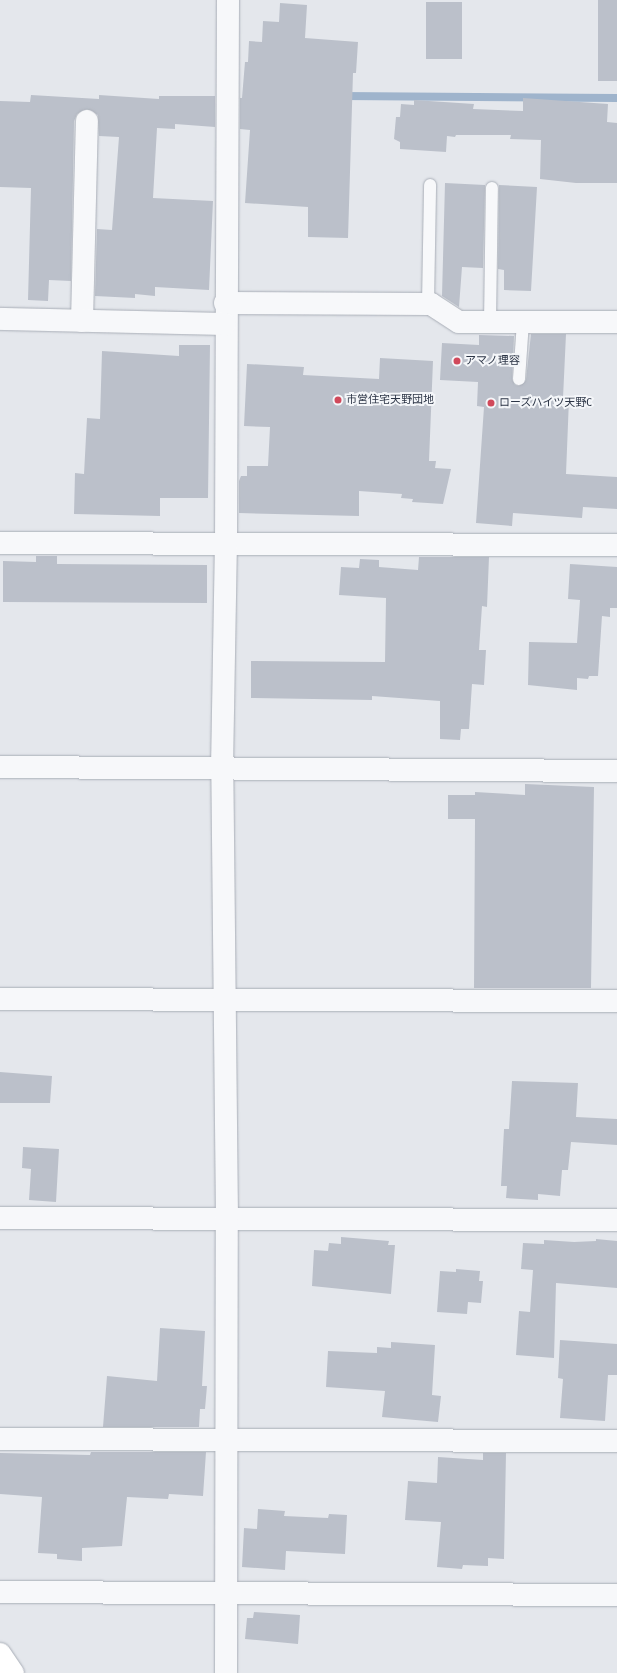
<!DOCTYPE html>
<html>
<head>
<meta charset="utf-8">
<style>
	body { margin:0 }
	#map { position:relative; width:617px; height:1673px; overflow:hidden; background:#e4e7ec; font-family:"Fira Sans Condensed","Noto Sans JP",sans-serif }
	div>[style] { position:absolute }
	.stream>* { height:8px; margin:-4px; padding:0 4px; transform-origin:4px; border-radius:4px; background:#9fb4cc }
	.building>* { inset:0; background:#bbc0ca; transform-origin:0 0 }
	.roads { filter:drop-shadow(0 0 1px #a9aeb7) drop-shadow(0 0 1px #a9aeb7) }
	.service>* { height:12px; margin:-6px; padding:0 6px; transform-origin:6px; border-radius:6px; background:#f7f8fa }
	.minor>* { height:22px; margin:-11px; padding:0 11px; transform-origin:11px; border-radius:11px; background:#f7f8fa }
	.tertiary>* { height:22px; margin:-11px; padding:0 11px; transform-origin:11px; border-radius:11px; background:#f7f8fa }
	.secondary>* { height:22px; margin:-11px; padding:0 11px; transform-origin:11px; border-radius:11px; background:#fff }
	.dots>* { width:11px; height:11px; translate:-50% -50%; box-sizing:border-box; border:2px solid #f4f6f9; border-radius:50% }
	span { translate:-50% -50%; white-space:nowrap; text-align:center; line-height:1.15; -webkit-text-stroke:4px #f4f6f9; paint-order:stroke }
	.poi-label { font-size:11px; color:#2b3445 }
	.left { translate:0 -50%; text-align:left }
</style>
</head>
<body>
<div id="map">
	<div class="stream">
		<div style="left:342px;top:96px;width:275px;rotate:0.4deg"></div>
	</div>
	<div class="building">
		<div style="left:598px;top:0;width:19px;height:81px"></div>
		<div style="left:426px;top:2px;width:36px;height:57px"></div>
		<div style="clip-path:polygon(280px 3px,307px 5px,305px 38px,358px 42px,356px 73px,353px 73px,348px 238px,308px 237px,308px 207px,245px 203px,250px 130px,240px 129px,240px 98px,242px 98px,245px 62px,248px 62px,249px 41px,262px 42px,263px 21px,279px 22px)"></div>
		<div style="clip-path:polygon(31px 95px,99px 99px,99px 95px,159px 99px,159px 96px,215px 96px,215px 127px,175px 124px,175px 129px,157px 128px,153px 198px,213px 201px,209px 290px,155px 287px,155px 296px,135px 294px,135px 298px,95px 296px,97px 229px,112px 230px,119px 137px,99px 136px,98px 115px,87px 109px,77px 114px,74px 121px,71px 281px,49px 280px,48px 301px,28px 300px,31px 188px,0 187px,0 101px,30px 102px)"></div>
		<div style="clip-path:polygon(523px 98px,608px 104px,607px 122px,617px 123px,617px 183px,576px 183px,540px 179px,541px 140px,510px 139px,511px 135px,456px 135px,455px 137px,447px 136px,446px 152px,400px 149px,400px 142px,394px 139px,396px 117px,400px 117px,401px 104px,414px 105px,414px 100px,474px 104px,473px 109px,523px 111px)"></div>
		<div style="clip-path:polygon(445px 183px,485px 185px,483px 268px,462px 267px,459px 307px,442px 296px)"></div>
		<div style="clip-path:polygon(499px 185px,537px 187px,531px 291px,504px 290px,504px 270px,498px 269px)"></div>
		<div style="clip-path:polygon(531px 334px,566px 334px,563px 398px,569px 399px,566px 474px,617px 477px,617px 509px,583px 507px,582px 518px,513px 513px,512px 526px,476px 523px,484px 407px,477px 406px,478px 382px,440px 380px,442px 343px,479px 345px,479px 335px,514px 336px,512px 379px,515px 385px,519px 386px,526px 380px)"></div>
		<div style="clip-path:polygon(179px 345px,210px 345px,208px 498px,160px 498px,160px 516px,74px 514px,75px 473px,84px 474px,87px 418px,100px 419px,102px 351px,179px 356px)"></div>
		<div style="clip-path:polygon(380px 358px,433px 361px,429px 461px,436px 461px,435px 468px,451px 469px,443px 504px,412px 502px,413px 499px,401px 498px,402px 494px,359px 491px,359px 516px,239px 513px,239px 481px,241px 476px,247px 476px,247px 466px,268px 466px,270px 427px,244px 426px,247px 364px,304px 367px,303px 375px,379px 379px)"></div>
		<div style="clip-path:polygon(36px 556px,57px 556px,57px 564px,207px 565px,207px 603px,3px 602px,3px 561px,36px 562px)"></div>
		<div style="clip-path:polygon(419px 557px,489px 557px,487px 607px,482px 606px,479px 650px,486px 650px,484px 685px,472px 684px,469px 729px,461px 729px,460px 740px,440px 739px,440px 701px,372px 696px,372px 700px,251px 698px,251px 661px,385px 662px,386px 598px,339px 595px,341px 567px,359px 568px,360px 559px,379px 560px,379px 567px,418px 570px)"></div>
		<div style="clip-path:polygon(570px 564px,617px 567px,617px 608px,610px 608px,610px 617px,602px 616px,598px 676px,589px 676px,588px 679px,577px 678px,577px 690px,528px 685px,529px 642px,577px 643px,580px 600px,568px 599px)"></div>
		<div style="clip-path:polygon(525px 784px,594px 787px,591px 988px,474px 988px,475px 819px,448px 819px,448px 795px,475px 795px,475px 792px,525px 795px)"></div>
		<div style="clip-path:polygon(0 1072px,52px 1076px,50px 1103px,0 1103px)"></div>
		<div style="clip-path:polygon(512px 1081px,578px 1083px,576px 1117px,617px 1119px,617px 1145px,571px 1142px,568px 1170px,562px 1170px,560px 1196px,538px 1194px,538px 1200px,506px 1198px,507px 1186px,501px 1186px,504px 1129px,509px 1129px)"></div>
		<div style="clip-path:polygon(23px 1147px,59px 1149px,56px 1202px,29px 1200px,31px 1169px,22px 1168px)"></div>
		<div style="clip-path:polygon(341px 1237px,389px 1241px,388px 1245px,395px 1245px,391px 1294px,312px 1286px,314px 1250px,328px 1251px,329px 1243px,341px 1244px)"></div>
		<div style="clip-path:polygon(596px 1239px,617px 1241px,617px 1288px,556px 1283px,554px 1358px,516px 1355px,519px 1311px,530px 1312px,533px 1270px,521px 1269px,523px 1243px,544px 1244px,544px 1240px,574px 1242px,596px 1241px)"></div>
		<div style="clip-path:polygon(456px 1269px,480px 1271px,479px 1281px,483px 1281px,481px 1303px,468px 1302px,467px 1314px,437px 1312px,440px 1271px,456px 1272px)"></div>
		<div style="clip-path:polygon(160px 1328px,205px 1331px,202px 1386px,207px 1386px,205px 1409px,200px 1409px,199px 1427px,103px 1427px,107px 1376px,157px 1381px)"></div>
		<div style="clip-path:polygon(560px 1340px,617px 1344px,617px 1375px,608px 1375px,605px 1421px,560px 1418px,563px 1379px,558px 1378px)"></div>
		<div style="clip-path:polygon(391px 1342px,435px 1345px,432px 1395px,441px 1396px,438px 1422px,382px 1417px,385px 1391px,326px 1387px,328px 1351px,377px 1353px,377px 1347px,391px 1348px)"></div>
		<div style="clip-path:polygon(91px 1452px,206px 1452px,203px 1496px,169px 1494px,168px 1499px,127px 1497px,122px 1546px,82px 1548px,82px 1561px,57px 1559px,57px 1554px,38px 1553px,42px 1497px,0 1494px,0 1453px,90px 1455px)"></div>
		<div style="clip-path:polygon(483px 1453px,506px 1453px,504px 1559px,488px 1558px,488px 1566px,463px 1565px,462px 1569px,437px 1567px,441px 1522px,405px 1520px,408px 1481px,437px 1483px,438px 1457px,483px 1460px)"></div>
		<div style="clip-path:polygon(258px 1509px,285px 1511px,284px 1516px,328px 1518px,329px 1514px,347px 1515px,345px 1554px,286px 1551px,285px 1570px,242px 1567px,244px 1528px,257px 1529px)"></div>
		<div style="clip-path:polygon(254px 1612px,300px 1615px,298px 1644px,245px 1639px,247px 1618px,253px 1618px)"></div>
	</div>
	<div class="roads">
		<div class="service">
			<div style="left:428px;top:304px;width:119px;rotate:-89deg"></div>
			<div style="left:490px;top:323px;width:135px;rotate:-89.2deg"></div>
			<div style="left:519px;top:379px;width:57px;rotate:-86deg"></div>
		</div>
		<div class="minor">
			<div style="left:225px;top:303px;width:206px;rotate:0.3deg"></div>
			<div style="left:431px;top:304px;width:33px;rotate:33deg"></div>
			<div style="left:459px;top:322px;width:158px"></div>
			<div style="left:82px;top:321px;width:200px;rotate:-88.6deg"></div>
			<div style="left:0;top:543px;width:617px;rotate:0.19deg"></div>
			<div style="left:0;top:767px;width:617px;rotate:0.37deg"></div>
			<div style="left:0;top:999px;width:617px;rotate:0.19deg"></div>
			<div style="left:0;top:1218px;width:617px;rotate:0.19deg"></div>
			<div style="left:0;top:1439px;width:617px;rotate:0.19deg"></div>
			<div style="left:0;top:1592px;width:617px;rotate:0.28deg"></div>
			<div style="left:226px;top:1673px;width:454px;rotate:-89.9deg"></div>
			<div style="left:227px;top:1219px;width:450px;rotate:-90.6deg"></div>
			<div style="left:222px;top:769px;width:224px;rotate:-89deg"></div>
			<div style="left:226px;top:545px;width:545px;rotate:-89.79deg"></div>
		</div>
		<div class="tertiary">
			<div style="left:0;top:319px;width:225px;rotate:1.3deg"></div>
		</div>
		<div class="secondary">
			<div style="left:0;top:1654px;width:23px;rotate:56deg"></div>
		</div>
	</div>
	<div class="dots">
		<div style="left:457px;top:361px;background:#d1495b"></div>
		<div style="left:338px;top:400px;background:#d1495b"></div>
		<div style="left:491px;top:403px;background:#d1495b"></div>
	</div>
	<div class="poi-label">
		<span class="left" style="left:465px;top:361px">アマノ理容</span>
		<span class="left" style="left:346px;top:400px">市営住宅天野団地</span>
		<span class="left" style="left:499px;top:403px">ローズハイツ天野C</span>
	</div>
</div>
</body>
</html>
